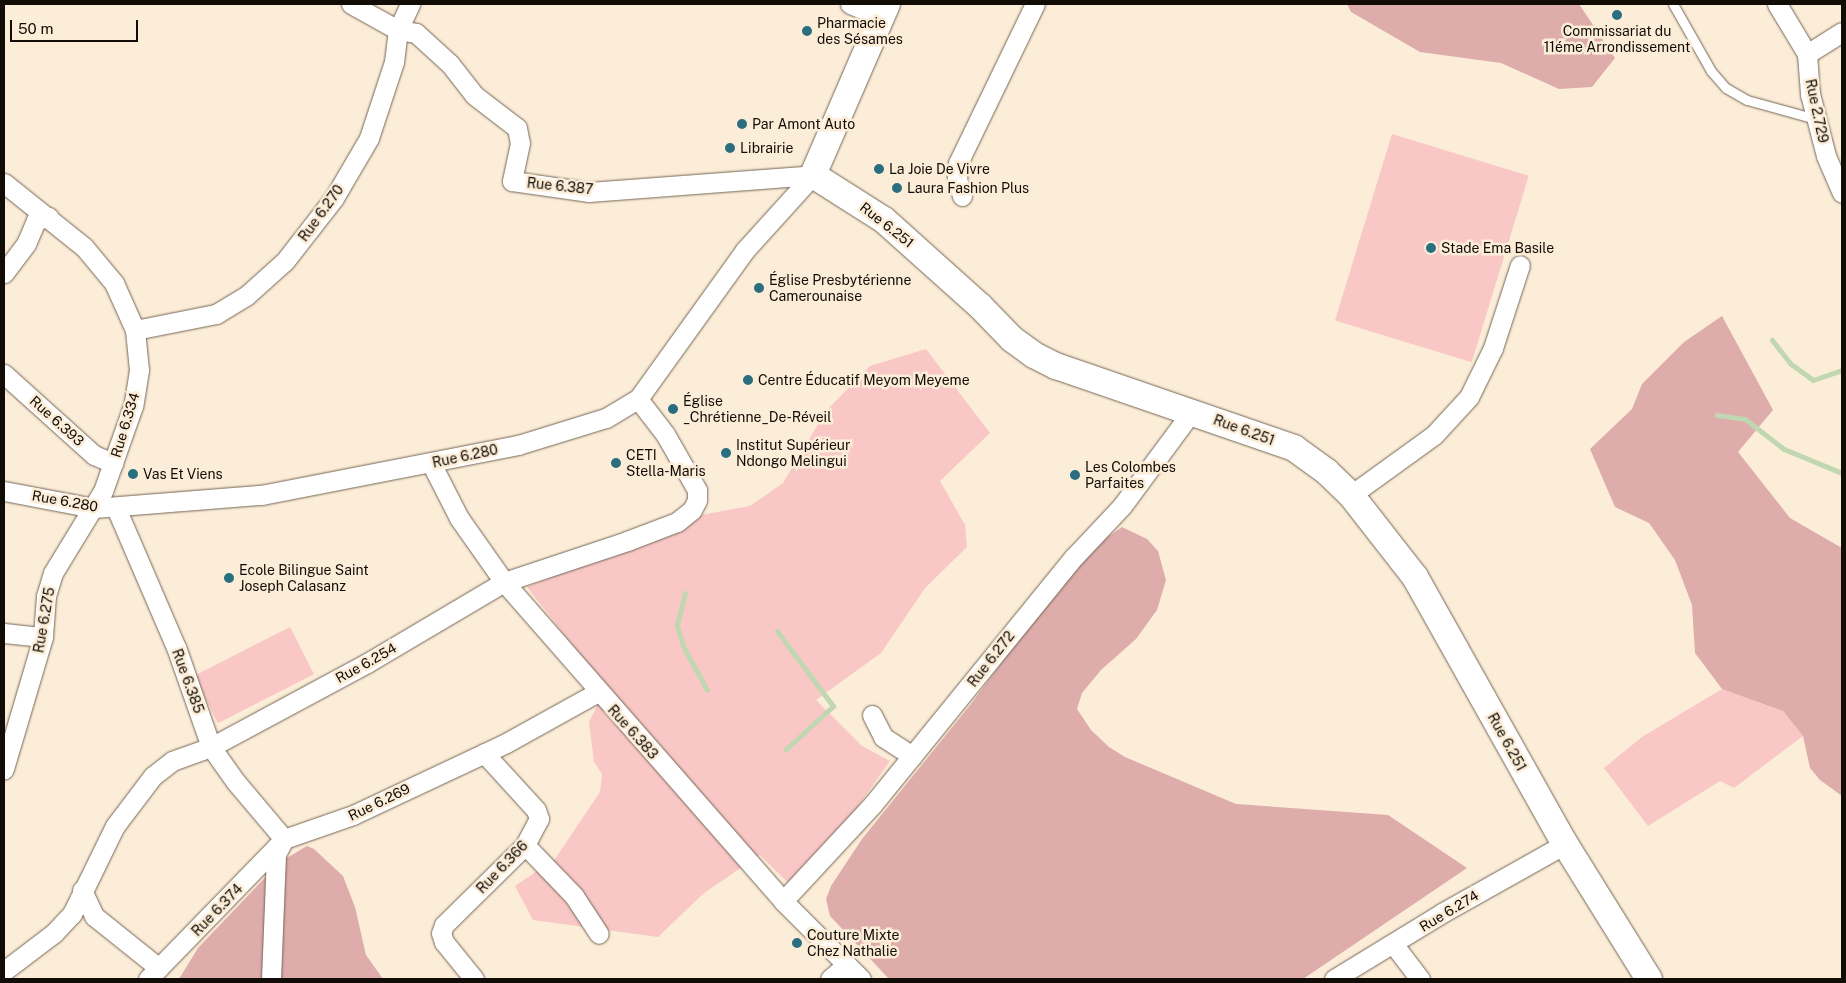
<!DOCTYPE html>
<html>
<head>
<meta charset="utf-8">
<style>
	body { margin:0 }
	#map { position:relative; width:1846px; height:983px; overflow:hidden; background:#fcedd8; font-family:"Public Sans",sans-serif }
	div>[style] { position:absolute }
	.green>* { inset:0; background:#f8c7c6; transform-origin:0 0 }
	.forest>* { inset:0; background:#ddacab }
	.stream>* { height:5px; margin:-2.5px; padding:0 2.5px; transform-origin:2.5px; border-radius:2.5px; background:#c0d7b1 }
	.roads { filter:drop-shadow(0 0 1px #736654) drop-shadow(0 0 1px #736654) }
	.lane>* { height:9px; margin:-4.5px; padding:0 4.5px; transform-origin:4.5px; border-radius:4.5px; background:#fff }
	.street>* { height:19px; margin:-9.5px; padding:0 9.5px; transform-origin:9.5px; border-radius:9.5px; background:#fff }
	.secondary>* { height:26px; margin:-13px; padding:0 13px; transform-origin:13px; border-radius:13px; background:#fff }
	.dots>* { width:14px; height:14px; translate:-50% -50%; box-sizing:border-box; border:2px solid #fcedd8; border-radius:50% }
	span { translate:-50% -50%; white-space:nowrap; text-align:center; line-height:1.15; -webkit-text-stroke:5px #fcedd8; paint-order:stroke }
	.poi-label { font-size:14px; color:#110c06 }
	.left { translate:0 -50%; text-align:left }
	.street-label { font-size:14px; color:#110c06 }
	.frame { position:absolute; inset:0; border:5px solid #110c06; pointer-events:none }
	.scale { position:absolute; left:10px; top:20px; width:128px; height:22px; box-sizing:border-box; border:2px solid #110c06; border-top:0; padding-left:6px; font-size:15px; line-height:18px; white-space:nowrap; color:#110c06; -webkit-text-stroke:4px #fcedd8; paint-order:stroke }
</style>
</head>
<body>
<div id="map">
	<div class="green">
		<div style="left:1392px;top:134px;width:143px;height:195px;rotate:17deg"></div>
		<div style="clip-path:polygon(926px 349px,990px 433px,940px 481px,965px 525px,967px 547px,925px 588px,881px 653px,816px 700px,862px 746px,890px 761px,856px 809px,789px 884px,760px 855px,704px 893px,658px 937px,533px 920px,515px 886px,555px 859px,600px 792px,602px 774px,594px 762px,589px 722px,606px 688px,527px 587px,701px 515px,750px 506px,783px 483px,826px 411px,870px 366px)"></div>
		<div style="left:290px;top:627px;width:53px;height:108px;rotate:63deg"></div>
		<div style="clip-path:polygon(1722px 689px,1783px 711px,1803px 736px,1734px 788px,1720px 781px,1648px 826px,1604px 768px,1642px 737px)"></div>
	</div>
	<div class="forest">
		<div style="clip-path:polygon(1347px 4px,1579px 4px,1615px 58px,1592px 87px,1559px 89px,1501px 63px,1420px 52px,1351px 12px)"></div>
		<div style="clip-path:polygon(1722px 316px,1773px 410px,1738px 452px,1790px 518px,1842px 548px,1842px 796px,1820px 780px,1810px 768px,1803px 736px,1783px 711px,1722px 689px,1695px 653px,1692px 605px,1675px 560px,1649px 523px,1615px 507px,1590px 449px,1632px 409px,1642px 384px,1684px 342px)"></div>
		<div style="clip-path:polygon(1122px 527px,1147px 539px,1158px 551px,1166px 580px,1157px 610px,1136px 639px,1101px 670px,1082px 693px,1077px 709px,1091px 730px,1109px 747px,1125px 757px,1236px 804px,1388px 815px,1467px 868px,1303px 979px,889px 979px,830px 916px,826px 899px,831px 886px,862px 839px,971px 704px,1039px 612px,1099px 543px)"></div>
		<div style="clip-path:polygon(307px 846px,314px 849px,343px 876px,355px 907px,366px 955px,383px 979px,179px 979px,198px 948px,280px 862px)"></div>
	</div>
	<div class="stream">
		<div style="left:1772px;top:340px;width:31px;rotate:52deg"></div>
		<div style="left:1791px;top:364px;width:27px;rotate:36deg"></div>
		<div style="left:1813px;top:380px;width:31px;rotate:-19deg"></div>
		<div style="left:1717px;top:415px;width:28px;rotate:8deg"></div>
		<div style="left:1745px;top:419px;width:49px;rotate:37.6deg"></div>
		<div style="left:1784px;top:449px;width:63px;rotate:22.5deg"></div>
		<div style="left:685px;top:593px;width:34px;rotate:104deg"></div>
		<div style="left:677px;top:626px;width:21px;rotate:73deg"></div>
		<div style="left:683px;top:646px;width:50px;rotate:61.4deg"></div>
		<div style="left:777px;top:631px;width:94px;rotate:53.3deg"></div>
		<div style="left:833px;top:706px;width:64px;rotate:137.5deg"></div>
	</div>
	<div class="roads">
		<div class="lane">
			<div style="left:1673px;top:4px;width:77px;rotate:60.4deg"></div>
			<div style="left:1711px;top:71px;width:23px;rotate:49deg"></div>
			<div style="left:1726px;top:88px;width:24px;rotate:30deg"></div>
			<div style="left:1747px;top:100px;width:72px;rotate:15.4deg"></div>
		</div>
		<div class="street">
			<div style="left:351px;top:4px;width:54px;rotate:29deg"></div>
			<div style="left:398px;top:30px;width:18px;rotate:9deg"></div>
			<div style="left:416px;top:33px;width:46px;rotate:42.4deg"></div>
			<div style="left:450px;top:64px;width:39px;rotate:52deg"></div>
			<div style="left:474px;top:95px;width:54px;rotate:37.5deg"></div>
			<div style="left:517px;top:128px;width:15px;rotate:79deg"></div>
			<div style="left:520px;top:143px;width:39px;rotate:102deg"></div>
			<div style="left:512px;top:181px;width:78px;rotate:8.1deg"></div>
			<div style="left:589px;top:192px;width:225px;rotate:-4.3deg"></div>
			<div style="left:850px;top:4px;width:35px;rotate:22deg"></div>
			<div style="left:1777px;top:4px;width:58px;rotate:59deg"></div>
			<div style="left:1807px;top:54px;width:40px;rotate:85.7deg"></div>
			<div style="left:1810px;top:94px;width:64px;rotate:75.5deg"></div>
			<div style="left:1826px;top:156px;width:40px;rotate:66.6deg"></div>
			<div style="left:1807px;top:54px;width:41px;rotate:-32.2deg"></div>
			<div style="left:4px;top:183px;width:102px;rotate:38.7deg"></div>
			<div style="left:84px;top:247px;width:47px;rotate:50.2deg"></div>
			<div style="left:114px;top:283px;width:51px;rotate:65.9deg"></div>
			<div style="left:135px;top:330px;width:40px;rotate:84.3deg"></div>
			<div style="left:139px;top:370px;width:36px;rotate:99deg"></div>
			<div style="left:133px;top:406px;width:90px;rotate:109.4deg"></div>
			<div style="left:103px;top:491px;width:96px;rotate:121.4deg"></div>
			<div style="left:53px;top:573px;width:24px;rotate:107deg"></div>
			<div style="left:46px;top:596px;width:41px;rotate:94.2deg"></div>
			<div style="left:43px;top:637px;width:138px;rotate:106.5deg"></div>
			<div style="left:962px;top:196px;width:18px;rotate:-106deg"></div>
			<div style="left:957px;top:179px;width:16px;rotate:-86deg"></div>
			<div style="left:958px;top:163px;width:177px;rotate:-64.2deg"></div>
			<div style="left:4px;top:273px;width:36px;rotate:-53deg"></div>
			<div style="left:26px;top:244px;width:26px;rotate:-67deg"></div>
			<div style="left:36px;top:220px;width:13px;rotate:-13deg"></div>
			<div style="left:135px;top:330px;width:83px;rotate:-11.2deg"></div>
			<div style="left:216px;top:314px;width:35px;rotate:-31deg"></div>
			<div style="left:246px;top:296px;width:52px;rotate:-41.9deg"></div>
			<div style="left:285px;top:261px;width:80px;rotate:-52.1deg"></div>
			<div style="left:334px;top:198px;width:69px;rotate:-59.7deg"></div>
			<div style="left:369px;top:138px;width:80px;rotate:-71.8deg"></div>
			<div style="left:394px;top:62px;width:32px;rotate:-83deg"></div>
			<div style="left:398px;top:30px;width:29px;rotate:-65deg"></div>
			<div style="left:4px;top:374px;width:121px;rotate:42deg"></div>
			<div style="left:94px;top:455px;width:21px;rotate:23deg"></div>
			<div style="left:431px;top:463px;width:62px;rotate:63deg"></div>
			<div style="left:459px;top:518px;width:78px;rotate:54.9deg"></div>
			<div style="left:504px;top:582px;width:424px;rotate:48.8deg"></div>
			<div style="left:783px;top:901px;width:110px;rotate:45deg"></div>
			<div style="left:4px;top:491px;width:92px;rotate:10.7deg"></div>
			<div style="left:94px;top:508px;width:168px;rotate:-4.5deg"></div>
			<div style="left:261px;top:495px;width:262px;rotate:-11deg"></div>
			<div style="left:518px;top:445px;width:92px;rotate:-17.1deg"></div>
			<div style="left:606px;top:418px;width:37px;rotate:-31deg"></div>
			<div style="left:638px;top:399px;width:183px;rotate:-54.3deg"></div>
			<div style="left:745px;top:250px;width:101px;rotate:-47.8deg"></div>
			<div style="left:1351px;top:495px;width:102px;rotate:-35.9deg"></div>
			<div style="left:1434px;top:435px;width:52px;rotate:-47.4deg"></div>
			<div style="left:1469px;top:397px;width:55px;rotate:-63.9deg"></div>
			<div style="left:1493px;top:348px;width:87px;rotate:-72deg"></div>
			<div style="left:116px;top:508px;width:151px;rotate:66.7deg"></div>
			<div style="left:176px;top:647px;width:106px;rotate:70.7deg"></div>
			<div style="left:211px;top:747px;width:42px;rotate:54.8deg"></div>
			<div style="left:235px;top:781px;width:76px;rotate:49.8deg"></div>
			<div style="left:284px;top:839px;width:195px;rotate:134.2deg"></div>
			<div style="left:4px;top:633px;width:39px;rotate:6deg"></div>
			<div style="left:872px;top:715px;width:25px;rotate:63deg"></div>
			<div style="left:883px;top:737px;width:35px;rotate:33deg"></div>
			<div style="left:525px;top:845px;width:71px;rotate:46.1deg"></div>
			<div style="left:574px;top:896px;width:45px;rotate:56.7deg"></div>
			<div style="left:82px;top:890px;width:29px;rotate:65deg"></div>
			<div style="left:94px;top:916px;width:83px;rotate:38.7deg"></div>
			<div style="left:783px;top:901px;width:132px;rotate:-47.1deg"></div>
			<div style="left:873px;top:804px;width:318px;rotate:-50.9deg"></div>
			<div style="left:1074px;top:557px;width:70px;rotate:-46.7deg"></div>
			<div style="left:1122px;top:506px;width:118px;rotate:-53.6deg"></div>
			<div style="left:1394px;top:945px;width:43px;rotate:52.6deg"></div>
			<div style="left:4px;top:971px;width:63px;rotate:-37.2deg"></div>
			<div style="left:54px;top:933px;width:26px;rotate:-47deg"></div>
			<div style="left:72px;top:914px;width:98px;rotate:-64deg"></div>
			<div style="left:115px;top:826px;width:63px;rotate:-52.8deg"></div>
			<div style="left:153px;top:776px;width:24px;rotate:-38deg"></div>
			<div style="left:172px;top:761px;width:41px;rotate:-19.7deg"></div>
			<div style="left:211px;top:747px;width:177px;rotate:-28.3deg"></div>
			<div style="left:367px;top:663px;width:159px;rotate:-30.6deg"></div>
			<div style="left:504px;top:582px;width:130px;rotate:-18.4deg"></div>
			<div style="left:627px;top:541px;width:53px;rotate:-20.8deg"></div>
			<div style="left:677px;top:522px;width:19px;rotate:-39deg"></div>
			<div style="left:692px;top:510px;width:11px;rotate:-63deg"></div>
			<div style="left:697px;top:500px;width:10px;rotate:-90deg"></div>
			<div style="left:697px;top:490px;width:64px;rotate:-119.7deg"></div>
			<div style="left:665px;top:434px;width:44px;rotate:-127.6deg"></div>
			<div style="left:271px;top:979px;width:125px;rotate:-87.7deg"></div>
			<div style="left:276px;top:854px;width:17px;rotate:-62deg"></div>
			<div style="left:284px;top:839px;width:73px;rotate:-19.2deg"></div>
			<div style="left:353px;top:815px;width:169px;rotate:-25.2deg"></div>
			<div style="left:506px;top:743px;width:105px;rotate:-29deg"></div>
			<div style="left:474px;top:979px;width:48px;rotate:-129deg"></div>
			<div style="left:444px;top:942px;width:9px;rotate:-108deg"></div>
			<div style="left:441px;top:933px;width:9px;rotate:-69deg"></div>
			<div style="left:444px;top:925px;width:114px;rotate:-44.6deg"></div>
			<div style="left:525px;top:845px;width:30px;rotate:-62deg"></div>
			<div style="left:539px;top:819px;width:9px;rotate:-108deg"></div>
			<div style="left:536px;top:810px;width:77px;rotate:-132.4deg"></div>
			<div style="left:830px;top:979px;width:21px;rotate:-41deg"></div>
			<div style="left:1334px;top:979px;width:127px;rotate:-31.4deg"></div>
			<div style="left:1442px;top:913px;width:141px;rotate:-29.3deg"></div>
		</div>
		<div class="secondary">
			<div style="left:887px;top:4px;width:186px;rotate:113.4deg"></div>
			<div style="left:813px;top:175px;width:84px;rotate:32.4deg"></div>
			<div style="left:884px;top:220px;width:129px;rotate:41.9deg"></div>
			<div style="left:980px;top:306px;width:46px;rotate:45.9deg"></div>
			<div style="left:1012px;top:339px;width:27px;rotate:36deg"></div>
			<div style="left:1034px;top:355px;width:25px;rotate:27deg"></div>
			<div style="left:1056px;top:366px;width:252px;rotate:19deg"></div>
			<div style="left:1294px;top:448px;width:41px;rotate:36deg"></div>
			<div style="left:1327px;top:472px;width:33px;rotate:44deg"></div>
			<div style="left:1351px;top:495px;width:104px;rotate:52deg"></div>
			<div style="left:1415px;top:577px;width:306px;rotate:60.7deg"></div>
			<div style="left:1565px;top:844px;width:159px;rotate:58.1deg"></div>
		</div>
	</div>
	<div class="dots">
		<div style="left:1617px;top:15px;background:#2b6e80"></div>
		<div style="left:807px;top:31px;background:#2b6e80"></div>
		<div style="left:742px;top:124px;background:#2b6e80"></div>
		<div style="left:730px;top:148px;background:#2b6e80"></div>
		<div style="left:879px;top:169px;background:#2b6e80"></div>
		<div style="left:897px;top:188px;background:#2b6e80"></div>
		<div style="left:1431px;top:248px;background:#2b6e80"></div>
		<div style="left:759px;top:288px;background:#2b6e80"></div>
		<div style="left:748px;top:380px;background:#2b6e80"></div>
		<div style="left:673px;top:409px;background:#2b6e80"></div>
		<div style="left:726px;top:453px;background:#2b6e80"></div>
		<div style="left:616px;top:463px;background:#2b6e80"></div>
		<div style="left:133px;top:474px;background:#2b6e80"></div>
		<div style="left:1075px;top:475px;background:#2b6e80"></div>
		<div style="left:229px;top:578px;background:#2b6e80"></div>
		<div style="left:797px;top:943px;background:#2b6e80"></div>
	</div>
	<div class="poi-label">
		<span class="left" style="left:817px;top:31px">Pharmacie<br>des Sésames</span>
		<span style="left:1617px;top:39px">Commissariat du<br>11éme Arrondissement</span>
		<span class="left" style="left:752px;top:124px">Par Amont Auto</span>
		<span class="left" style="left:740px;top:148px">Librairie</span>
		<span class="left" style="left:889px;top:169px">La Joie De Vivre</span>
		<span class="left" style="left:907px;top:188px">Laura Fashion Plus</span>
		<span class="left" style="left:1441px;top:248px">Stade Ema Basile</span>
		<span class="left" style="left:769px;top:288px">Église Presbytérienne<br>Camerounaise</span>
		<span class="left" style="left:758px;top:380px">Centre Éducatif Meyom Meyeme</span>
		<span class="left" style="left:683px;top:409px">Église<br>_Chrétienne_De-Réveil</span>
		<span class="left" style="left:736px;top:453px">Institut Supérieur<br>Ndongo Melingui</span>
		<span class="left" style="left:626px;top:463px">CETI<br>Stella-Maris</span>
		<span class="left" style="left:1085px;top:475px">Les Colombes<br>Parfaites</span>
		<span class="left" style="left:143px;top:474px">Vas Et Viens</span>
		<span class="left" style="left:239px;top:578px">Ecole Bilingue Saint<br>Joseph Calasanz</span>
		<span class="left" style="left:807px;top:943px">Couture Mixte<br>Chez Nathalie</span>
	</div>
	<div class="street-label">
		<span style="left:1817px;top:111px;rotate:78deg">Rue 2.729</span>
		<span style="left:560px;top:186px;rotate:6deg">Rue 6.387</span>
		<span style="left:321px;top:213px;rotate:-54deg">Rue 6.270</span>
		<span style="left:887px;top:225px;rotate:38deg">Rue 6.251</span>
		<span style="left:57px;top:421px;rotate:42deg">Rue 6.393</span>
		<span style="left:125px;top:425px;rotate:-73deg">Rue 6.334</span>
		<span style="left:1244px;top:430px;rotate:20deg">Rue 6.251</span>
		<span style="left:465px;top:456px;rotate:-12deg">Rue 6.280</span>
		<span style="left:65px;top:501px;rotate:10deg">Rue 6.280</span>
		<span style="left:44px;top:620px;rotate:-80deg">Rue 6.275</span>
		<span style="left:991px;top:659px;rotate:-52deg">Rue 6.272</span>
		<span style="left:366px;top:663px;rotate:-29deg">Rue 6.254</span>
		<span style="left:188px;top:681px;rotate:70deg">Rue 6.385</span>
		<span style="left:633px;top:732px;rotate:48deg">Rue 6.383</span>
		<span style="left:1507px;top:742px;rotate:61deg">Rue 6.251</span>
		<span style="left:379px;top:802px;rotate:-26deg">Rue 6.269</span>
		<span style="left:502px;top:867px;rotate:-46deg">Rue 6.366</span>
		<span style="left:217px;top:910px;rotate:-46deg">Rue 6.374</span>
		<span style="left:1449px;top:911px;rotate:-31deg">Rue 6.274</span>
	</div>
	<div class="frame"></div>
	<div class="scale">50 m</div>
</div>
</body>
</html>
